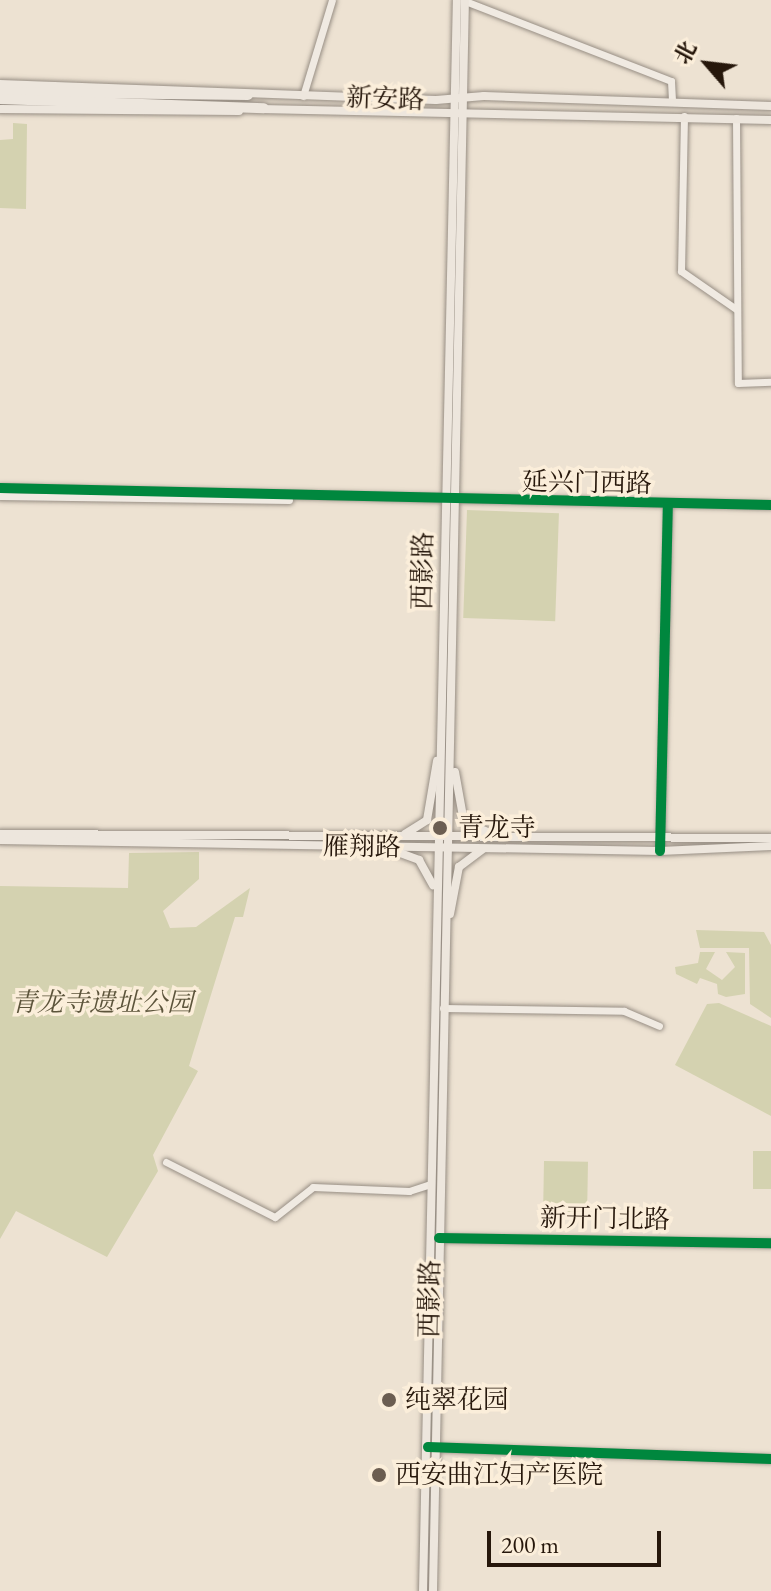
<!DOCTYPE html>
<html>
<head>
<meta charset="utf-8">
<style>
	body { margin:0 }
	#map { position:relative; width:771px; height:1591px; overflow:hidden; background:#ede2d2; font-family:"EB Garamond","Noto Serif SC",serif }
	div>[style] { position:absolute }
	.green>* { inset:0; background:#d4d2b0; transform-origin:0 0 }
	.roads { filter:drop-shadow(0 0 2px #978e84) drop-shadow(0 0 2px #978e84) }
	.minor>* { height:7px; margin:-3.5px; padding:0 3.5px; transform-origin:3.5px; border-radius:3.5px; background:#f0eae2 }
	.major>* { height:8px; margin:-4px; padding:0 4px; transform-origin:4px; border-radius:4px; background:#ede6dd }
	.highway>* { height:10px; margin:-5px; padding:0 5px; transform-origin:5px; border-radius:5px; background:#ede6dd }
	.cycleway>* { height:10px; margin:-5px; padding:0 5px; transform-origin:5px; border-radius:5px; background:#00873e }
	.dots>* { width:22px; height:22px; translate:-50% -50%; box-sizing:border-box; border:4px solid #fbeeda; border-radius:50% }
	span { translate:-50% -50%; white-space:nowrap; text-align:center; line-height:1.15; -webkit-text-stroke:7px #fbeeda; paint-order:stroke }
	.street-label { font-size:26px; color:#26170b }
	.poi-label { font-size:26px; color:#26170b }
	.left { translate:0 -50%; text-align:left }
	.park-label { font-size:26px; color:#5c543b; font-style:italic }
	.north { position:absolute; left:667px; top:24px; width:80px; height:80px; -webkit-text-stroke:6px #fbeeda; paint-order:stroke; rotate:298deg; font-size:22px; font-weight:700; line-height:32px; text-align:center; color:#26170b }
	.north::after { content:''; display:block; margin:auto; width:28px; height:36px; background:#26170b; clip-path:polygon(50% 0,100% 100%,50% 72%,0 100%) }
	.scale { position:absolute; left:487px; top:1531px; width:174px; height:36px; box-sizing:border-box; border:4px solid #26170b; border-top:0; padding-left:10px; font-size:24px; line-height:28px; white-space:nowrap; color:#26170b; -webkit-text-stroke:6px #fbeeda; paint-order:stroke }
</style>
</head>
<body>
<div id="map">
	<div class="green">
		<div style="clip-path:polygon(13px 123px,27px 124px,26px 209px,0 208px,0 140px,13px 139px)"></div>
		<div style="left:467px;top:510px;width:92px;height:108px;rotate:2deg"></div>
		<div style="clip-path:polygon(199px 852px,199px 879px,163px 911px,170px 928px,196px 927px,250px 888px,243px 917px,235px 917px,189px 1066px,198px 1071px,153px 1155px,158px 1171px,107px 1257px,16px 1211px,0 1239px,0 886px,128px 888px,129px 853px)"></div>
		<div style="clip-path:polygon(696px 930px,764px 932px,771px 945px,771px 1018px,750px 1004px,749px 948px,700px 948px)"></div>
		<div style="clip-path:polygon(700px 952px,715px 952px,706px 969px,722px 980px,735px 967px,726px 952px,745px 953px,745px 994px,726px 997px,718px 994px,717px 984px,700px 978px,697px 984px,676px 974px,675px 967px,698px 963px)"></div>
		<div style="clip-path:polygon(719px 1003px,771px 1026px,771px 1116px,675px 1065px,707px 1004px)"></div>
		<div style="left:753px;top:1151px;width:18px;height:38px"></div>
		<div style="left:544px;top:1161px;width:44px;height:55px;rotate:1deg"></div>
	</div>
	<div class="roads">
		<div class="minor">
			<div style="left:465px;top:1px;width:221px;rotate:21.2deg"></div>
			<div style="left:671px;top:81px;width:21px;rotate:87deg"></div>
			<div style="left:303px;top:96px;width:100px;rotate:-73.2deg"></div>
			<div style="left:684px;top:116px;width:155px;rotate:91.1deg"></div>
			<div style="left:681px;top:271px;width:67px;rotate:34.6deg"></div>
			<div style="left:736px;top:118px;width:265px;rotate:89.6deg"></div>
			<div style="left:738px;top:383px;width:33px;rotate:-2deg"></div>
			<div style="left:0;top:488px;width:771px;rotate:1.26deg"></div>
			<div style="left:0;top:496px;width:289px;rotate:0.8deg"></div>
			<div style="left:660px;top:851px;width:344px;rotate:-88.7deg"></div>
			<div style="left:443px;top:1008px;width:181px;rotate:0.9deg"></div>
			<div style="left:624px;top:1011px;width:38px;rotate:23deg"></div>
			<div style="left:166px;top:1162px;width:122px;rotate:26.8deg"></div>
			<div style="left:275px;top:1217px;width:48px;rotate:-38.3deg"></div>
			<div style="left:313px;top:1187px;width:96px;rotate:2.4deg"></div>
			<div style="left:409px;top:1191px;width:23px;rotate:-18deg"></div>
			<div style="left:439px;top:1238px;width:332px;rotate:0.9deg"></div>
			<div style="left:430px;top:1447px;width:341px;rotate:2deg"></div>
		</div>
		<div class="major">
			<div style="left:0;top:84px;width:436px;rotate:2.1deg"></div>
			<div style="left:436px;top:100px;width:48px;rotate:-4.8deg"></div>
			<div style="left:484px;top:96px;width:287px;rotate:2deg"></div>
			<div style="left:0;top:109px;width:239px;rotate:0.5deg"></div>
			<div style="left:261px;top:109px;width:510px;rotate:1.24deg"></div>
			<div style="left:455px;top:772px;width:51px;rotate:79.8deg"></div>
			<div style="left:464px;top:822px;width:30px;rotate:23deg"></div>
			<div style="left:0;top:834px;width:771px;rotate:0.3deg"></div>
			<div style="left:405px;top:834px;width:26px;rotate:-32deg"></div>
			<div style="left:427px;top:820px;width:60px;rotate:-80.4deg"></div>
			<div style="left:0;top:840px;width:660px;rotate:0.95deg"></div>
			<div style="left:660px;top:851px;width:111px;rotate:-2.6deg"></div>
			<div style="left:392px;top:850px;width:29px;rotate:20deg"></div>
			<div style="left:419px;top:860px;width:29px;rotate:61deg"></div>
			<div style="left:450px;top:914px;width:48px;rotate:-79.2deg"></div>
			<div style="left:459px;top:867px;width:30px;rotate:-37deg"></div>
			<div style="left:423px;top:1591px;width:1591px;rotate:-88.78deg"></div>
			<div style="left:433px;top:1591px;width:1591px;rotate:-88.85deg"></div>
		</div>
		<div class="highway">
			<div style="left:0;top:92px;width:248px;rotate:0.7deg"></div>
			<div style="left:0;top:99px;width:264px;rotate:2deg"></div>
		</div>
	</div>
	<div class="cycleway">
		<div style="left:0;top:488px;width:771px;rotate:1.26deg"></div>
		<div style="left:660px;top:851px;width:344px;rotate:-88.7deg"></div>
		<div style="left:439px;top:1238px;width:332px;rotate:0.9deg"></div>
		<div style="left:428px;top:1447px;width:343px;rotate:2deg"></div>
	</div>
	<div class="dots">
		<div style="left:440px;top:828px;background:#6c5e51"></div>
		<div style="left:389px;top:1400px;background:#6c5e51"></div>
		<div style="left:379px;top:1475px;background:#6c5e51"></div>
	</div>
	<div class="street-label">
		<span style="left:385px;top:99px;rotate:2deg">新安路</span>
		<span style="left:587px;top:483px;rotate:1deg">延兴门西路</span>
		<span style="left:423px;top:571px;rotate:-89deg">西影路</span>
		<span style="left:362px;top:847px;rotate:1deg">雁翔路</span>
		<span style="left:605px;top:1219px;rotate:1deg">新开门北路</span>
		<span style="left:430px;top:1299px;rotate:-89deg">西影路</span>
	</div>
	<div class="poi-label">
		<span class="left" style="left:458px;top:828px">青龙寺</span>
		<span class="left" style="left:405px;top:1400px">纯翠花园</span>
		<span class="left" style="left:395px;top:1475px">西安曲江妇产医院</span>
	</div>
	<div class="park-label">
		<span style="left:102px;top:1003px">青龙寺遗址公园</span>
	</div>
	<div class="north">北</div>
	<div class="scale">200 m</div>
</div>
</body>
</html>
